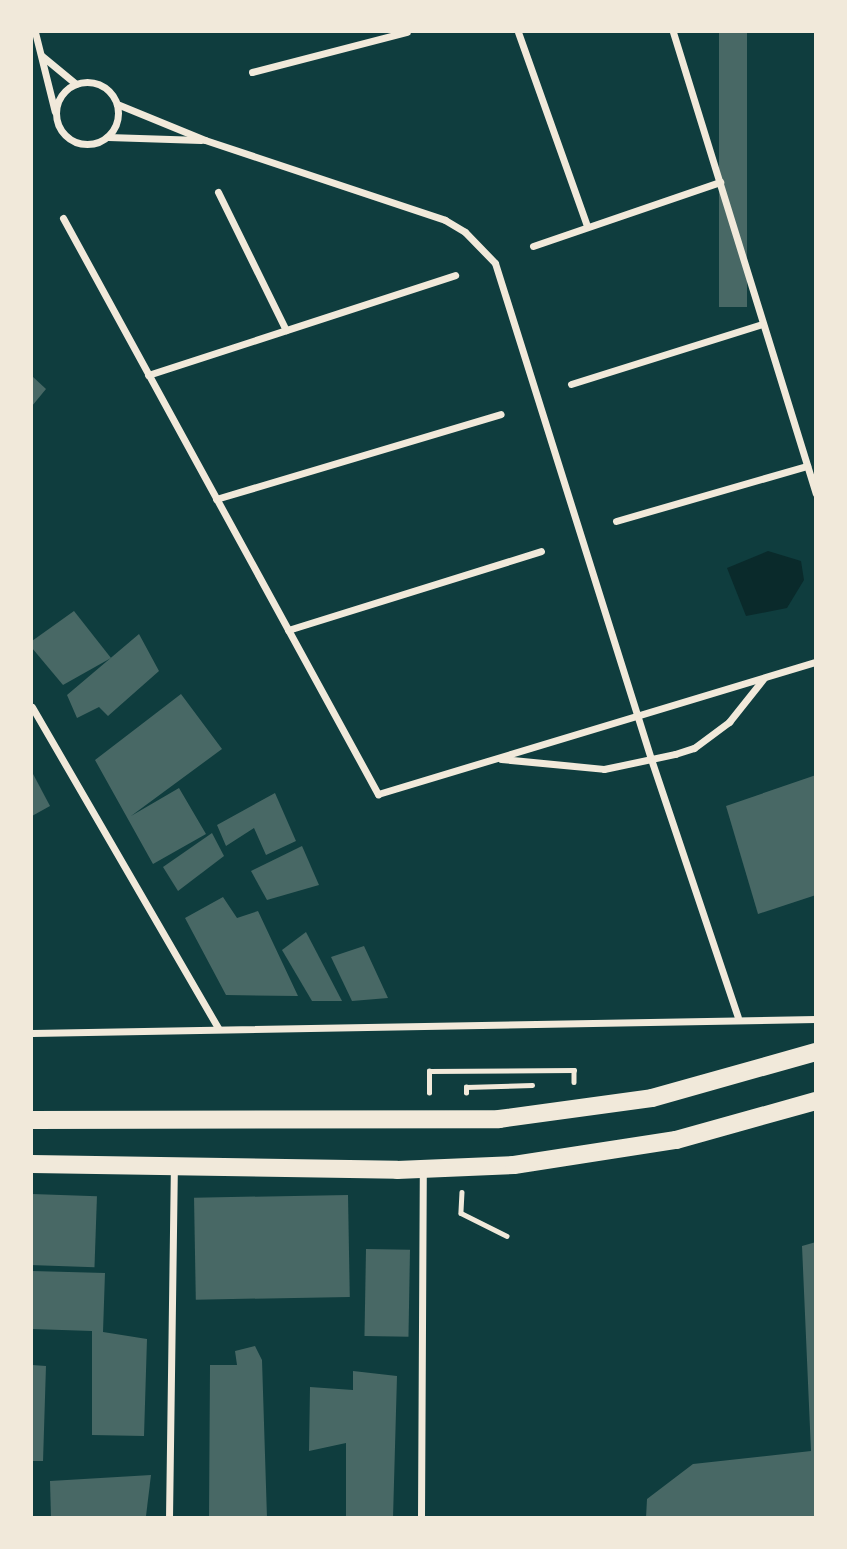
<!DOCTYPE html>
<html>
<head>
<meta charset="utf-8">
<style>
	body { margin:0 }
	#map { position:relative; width:847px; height:1549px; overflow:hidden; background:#0f3d3e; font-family:"Open Sans",sans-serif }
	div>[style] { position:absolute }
	.water>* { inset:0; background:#0a2a2b }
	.building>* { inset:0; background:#486865; transform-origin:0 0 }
	.path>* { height:4.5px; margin:-2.25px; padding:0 2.25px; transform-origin:2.25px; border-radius:2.25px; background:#f1e9da }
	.minor>* { height:7px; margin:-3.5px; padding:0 3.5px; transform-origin:3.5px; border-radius:3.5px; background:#f1e9da }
	.minor>.ring { margin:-3.5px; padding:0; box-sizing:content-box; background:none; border:7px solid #f1e9da; border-radius:50% }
	.primary>* { height:18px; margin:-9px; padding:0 9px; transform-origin:9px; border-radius:9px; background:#f1e9da }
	span { translate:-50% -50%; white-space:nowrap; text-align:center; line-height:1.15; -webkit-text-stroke:6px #f1e9da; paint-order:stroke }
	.frame { position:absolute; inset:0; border:33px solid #f1e9da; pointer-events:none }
</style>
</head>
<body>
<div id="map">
	<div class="water">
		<div style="clip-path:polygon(768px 551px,801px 561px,804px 580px,787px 608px,746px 616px,727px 568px)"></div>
	</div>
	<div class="building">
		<div style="left:719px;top:32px;width:28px;height:275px"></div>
		<div style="clip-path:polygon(32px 376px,46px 389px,32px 406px)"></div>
		<div style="clip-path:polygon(74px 611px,111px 658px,63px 685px,32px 648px,32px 641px)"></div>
		<div style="clip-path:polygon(139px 634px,159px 671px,108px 716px,99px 707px,77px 718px,67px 695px)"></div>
		<div style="clip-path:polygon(181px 694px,222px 749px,131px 816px,179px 788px,206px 834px,153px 864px,95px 760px)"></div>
		<div style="clip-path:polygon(32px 772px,50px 806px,32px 816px)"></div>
		<div style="clip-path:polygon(816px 775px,816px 895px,758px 914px,726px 806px)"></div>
		<div style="clip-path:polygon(275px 793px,296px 841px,266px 855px,254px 828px,226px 846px,217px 825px)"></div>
		<div style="clip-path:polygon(212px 833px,224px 856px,178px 891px,163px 867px)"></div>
		<div style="clip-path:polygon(302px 846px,319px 885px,267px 900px,251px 871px)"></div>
		<div style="clip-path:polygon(223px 897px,237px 918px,258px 911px,298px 996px,226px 995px,185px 918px)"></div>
		<div style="clip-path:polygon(306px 932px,342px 1001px,312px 1001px,282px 950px)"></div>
		<div style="clip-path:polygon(364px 946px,388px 998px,352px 1001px,331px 957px)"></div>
		<div style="left:32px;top:1194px;width:65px;height:71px;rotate:2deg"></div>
		<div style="left:348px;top:1195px;width:102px;height:154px;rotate:89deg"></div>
		<div style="clip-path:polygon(816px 1242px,816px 1518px,646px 1518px,647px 1499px,693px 1464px,811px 1451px,802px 1246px)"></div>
		<div style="left:366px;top:1249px;width:44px;height:87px;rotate:1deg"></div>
		<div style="clip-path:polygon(32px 1271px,105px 1273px,103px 1332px,147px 1339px,144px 1436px,92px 1435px,92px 1331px,32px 1329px)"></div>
		<div style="clip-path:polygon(255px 1346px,262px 1360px,267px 1518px,209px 1518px,210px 1365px,237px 1365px,235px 1351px)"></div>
		<div style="clip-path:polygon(32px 1365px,46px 1366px,43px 1461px,32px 1461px)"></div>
		<div style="clip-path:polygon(353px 1371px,397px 1376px,393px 1518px,346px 1518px,346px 1443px,309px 1451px,310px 1387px,353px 1390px)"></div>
		<div style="clip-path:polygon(151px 1475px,146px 1516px,51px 1518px,50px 1481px)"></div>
	</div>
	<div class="path">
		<div style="left:429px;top:1093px;width:22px;rotate:-90deg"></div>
		<div style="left:429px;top:1071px;width:145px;rotate:-0.4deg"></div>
		<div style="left:574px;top:1070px;width:12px;rotate:90deg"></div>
		<div style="left:466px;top:1093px;width:6px;rotate:-90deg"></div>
		<div style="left:466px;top:1087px;width:66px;rotate:-1.7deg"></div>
		<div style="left:462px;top:1192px;width:21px;rotate:93deg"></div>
		<div style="left:461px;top:1213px;width:51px;rotate:26.6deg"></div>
	</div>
	<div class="minor">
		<div style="left:35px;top:32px;width:82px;rotate:76deg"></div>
		<div style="left:518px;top:32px;width:206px;rotate:70.4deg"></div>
		<div style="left:673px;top:32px;width:483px;rotate:72.8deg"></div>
		<div style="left:42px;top:56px;width:44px;rotate:39.5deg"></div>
		<div style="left:252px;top:72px;width:160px;rotate:-14.5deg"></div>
		<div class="ring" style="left:56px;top:82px;width:55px;height:55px"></div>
		<div style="left:117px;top:104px;width:95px;rotate:22.2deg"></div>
		<div style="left:205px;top:140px;width:253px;rotate:18.4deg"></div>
		<div style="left:445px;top:220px;width:23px;rotate:31deg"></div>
		<div style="left:465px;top:232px;width:43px;rotate:45.9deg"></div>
		<div style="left:495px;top:263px;width:520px;rotate:72.54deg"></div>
		<div style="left:651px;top:759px;width:272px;rotate:71.4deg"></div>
		<div style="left:108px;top:137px;width:93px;rotate:1.8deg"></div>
		<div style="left:218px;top:192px;width:154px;rotate:63.8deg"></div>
		<div style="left:63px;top:218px;width:657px;rotate:61.33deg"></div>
		<div style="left:378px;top:794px;width:457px;rotate:-16.8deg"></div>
		<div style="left:533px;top:246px;width:198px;rotate:-18.9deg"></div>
		<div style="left:148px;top:375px;width:323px;rotate:-18deg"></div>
		<div style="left:571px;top:384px;width:201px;rotate:-17.4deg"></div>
		<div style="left:216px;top:499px;width:297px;rotate:-16.6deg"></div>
		<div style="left:616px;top:521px;width:199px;rotate:-16.1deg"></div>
		<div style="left:288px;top:630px;width:265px;rotate:-17.3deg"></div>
		<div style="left:32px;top:707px;width:372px;rotate:59.9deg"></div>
		<div style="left:501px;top:759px;width:103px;rotate:5.5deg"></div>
		<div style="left:604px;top:769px;width:73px;rotate:-11.9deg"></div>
		<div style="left:675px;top:754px;width:20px;rotate:-18deg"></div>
		<div style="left:694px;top:748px;width:44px;rotate:-36.6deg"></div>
		<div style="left:729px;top:722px;width:56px;rotate:-51.5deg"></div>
		<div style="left:32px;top:1033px;width:784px;rotate:-1.02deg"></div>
		<div style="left:169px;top:1518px;width:350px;rotate:-89.2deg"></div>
		<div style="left:421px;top:1518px;width:348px;rotate:-89.7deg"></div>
	</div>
	<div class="primary">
		<div style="left:32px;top:1120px;width:467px;rotate:-0.1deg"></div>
		<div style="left:499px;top:1119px;width:154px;rotate:-7.8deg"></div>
		<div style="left:652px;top:1098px;width:170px;rotate:-15.7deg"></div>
		<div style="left:32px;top:1164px;width:365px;rotate:0.9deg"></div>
		<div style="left:397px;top:1170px;width:117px;rotate:-2.4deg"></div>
		<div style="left:514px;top:1165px;width:164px;rotate:-8.8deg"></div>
		<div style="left:676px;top:1140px;width:145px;rotate:-15.6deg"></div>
	</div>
	<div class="frame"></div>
</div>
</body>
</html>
